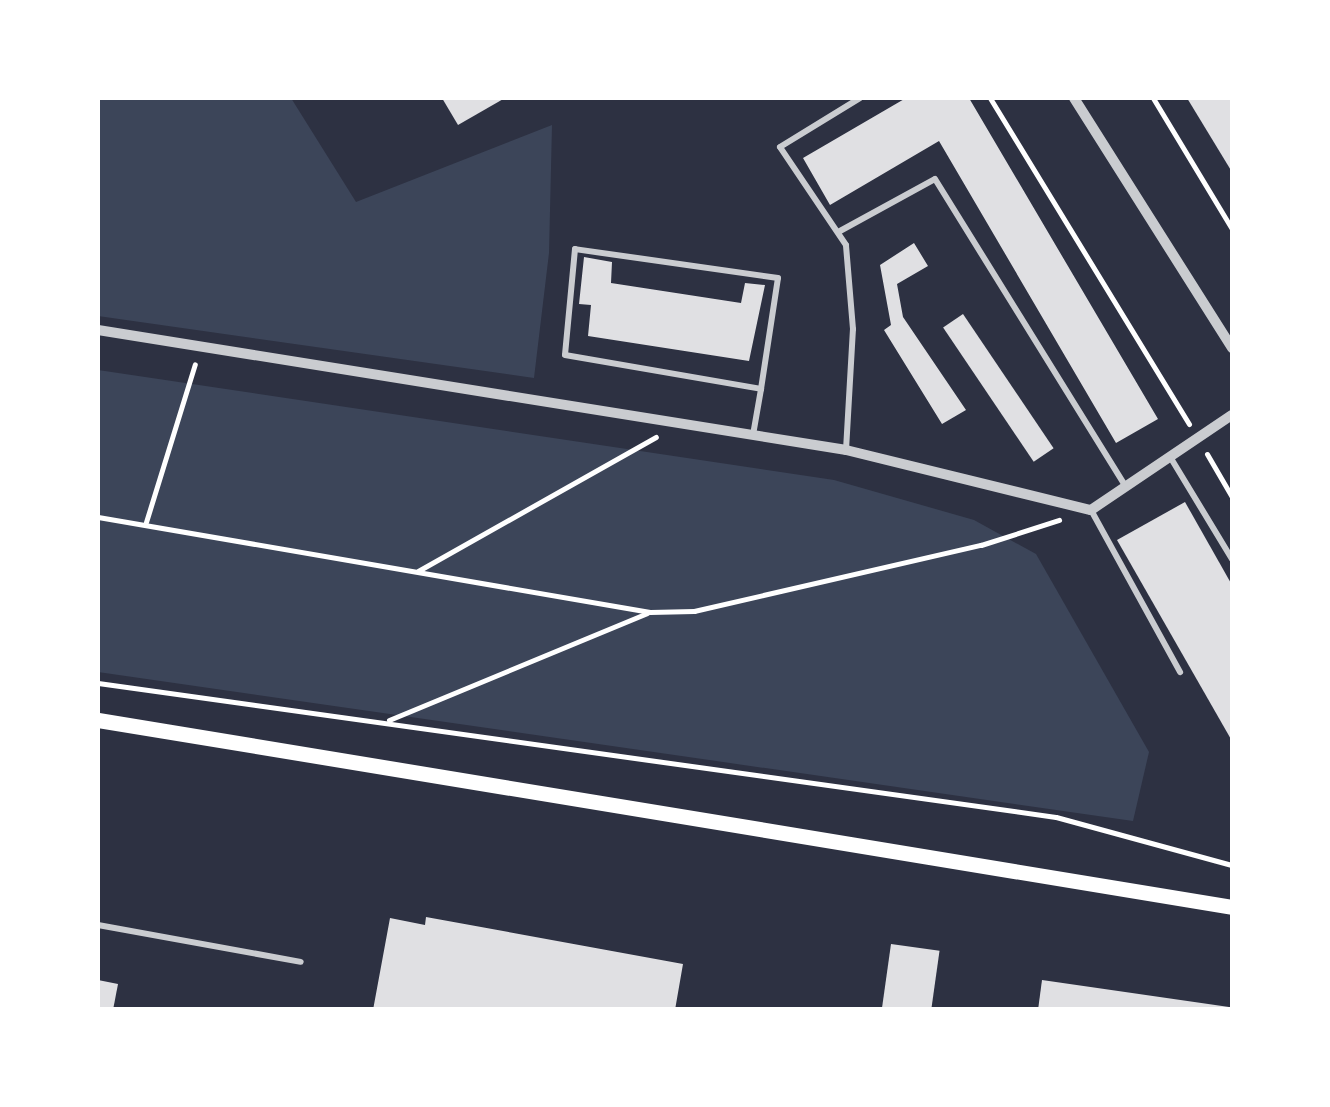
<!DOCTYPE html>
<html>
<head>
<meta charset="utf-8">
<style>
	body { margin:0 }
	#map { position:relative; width:1330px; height:1107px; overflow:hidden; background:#2d3142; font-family:Rubik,sans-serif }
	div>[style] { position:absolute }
	.green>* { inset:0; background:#3c4559 }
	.building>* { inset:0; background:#e0e0e3; transform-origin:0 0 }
	.path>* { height:5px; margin:-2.5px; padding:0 2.5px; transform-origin:2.5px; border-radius:2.5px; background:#fff }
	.service>* { height:6px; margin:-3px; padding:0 3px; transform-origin:3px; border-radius:3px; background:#caccd0 }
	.minor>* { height:10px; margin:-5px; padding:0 5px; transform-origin:5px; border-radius:5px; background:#caccd0 }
	.secondary>* { height:15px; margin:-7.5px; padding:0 7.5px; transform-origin:7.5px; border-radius:7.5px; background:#fff }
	span { translate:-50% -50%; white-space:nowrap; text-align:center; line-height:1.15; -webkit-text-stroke:10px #fff; paint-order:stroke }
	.frame { position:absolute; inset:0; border:100px solid #fff; pointer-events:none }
</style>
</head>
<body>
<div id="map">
	<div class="green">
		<div style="clip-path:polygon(98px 98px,291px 98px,356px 202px,552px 125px,549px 253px,534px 378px,98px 316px)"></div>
		<div style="clip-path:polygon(98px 370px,834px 480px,974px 520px,1036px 554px,1149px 752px,1133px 821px,98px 672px)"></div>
	</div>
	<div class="building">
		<div style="clip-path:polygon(442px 98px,505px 98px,458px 125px)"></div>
		<div style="clip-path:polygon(906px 98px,969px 98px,1158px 419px,1116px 443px,939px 141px,830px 205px,803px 158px)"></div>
		<div style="clip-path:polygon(1187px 98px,1232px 98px,1232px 172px)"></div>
		<div style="clip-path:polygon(914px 243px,928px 266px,897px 284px,903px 317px,966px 410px,942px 424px,884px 330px,891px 325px,880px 265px)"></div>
		<div style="clip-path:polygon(584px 257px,612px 262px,611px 283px,741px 303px,745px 283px,765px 285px,749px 361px,588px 336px,591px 305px,579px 304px)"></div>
		<div style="left:963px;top:314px;width:162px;height:24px;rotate:56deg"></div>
		<div style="clip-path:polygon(1185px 502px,1232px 585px,1232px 741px,1117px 540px)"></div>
		<div style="clip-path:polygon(426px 917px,683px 964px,675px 1010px,373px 1010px,390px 918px,425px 925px)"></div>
		<div style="left:891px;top:944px;width:49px;height:67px;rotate:8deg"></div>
		<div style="clip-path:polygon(98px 980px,118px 984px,113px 1010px,98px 1010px)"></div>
		<div style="clip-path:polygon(1042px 980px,1229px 1007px,1229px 1010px,1038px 1010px)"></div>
	</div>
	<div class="path">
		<div style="left:990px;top:98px;width:382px;rotate:58.6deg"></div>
		<div style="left:1153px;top:98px;width:153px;rotate:58.9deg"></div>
		<div style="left:1207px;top:454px;width:50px;rotate:59.8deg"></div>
		<div style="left:98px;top:517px;width:560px;rotate:9.77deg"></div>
		<div style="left:650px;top:612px;width:44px;rotate:-1.3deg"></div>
		<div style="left:694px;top:611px;width:294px;rotate:-13deg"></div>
		<div style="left:981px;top:545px;width:82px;rotate:-17.8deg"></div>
		<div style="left:146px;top:522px;width:165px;rotate:-72.8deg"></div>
		<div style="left:418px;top:571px;width:273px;rotate:-29.4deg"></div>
		<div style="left:98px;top:683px;width:967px;rotate:7.96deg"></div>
		<div style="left:1056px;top:817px;width:182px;rotate:15.3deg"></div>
		<div style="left:389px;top:720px;width:279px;rotate:-22.5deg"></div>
	</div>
	<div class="service">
		<div style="left:840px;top:231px;width:108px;rotate:-28.7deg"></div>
		<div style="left:935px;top:179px;width:362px;rotate:58.2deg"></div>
		<div style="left:753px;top:435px;width:47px;rotate:-80.1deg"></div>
		<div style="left:761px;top:389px;width:112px;rotate:-81.3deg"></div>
		<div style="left:778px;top:278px;width:205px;rotate:-171.9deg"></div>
		<div style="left:575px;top:249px;width:106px;rotate:95.4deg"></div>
		<div style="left:565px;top:355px;width:199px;rotate:9.8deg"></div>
		<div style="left:846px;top:450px;width:121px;rotate:-86.7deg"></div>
		<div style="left:853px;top:329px;width:84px;rotate:-94.8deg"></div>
		<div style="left:846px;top:245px;width:118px;rotate:-124deg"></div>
		<div style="left:780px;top:147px;width:94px;rotate:-31.5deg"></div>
		<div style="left:1172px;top:460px;width:116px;rotate:58.8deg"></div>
		<div style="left:1091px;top:510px;width:185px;rotate:61.2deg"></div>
		<div style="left:98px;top:925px;width:206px;rotate:10.3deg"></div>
	</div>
	<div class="minor">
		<div style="left:1074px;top:98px;width:296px;rotate:57.7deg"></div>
		<div style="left:98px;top:330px;width:758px;rotate:9.11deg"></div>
		<div style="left:846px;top:450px;width:252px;rotate:13.8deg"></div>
		<div style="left:1091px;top:510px;width:170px;rotate:-34deg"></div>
	</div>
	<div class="secondary">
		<div style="left:98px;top:720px;width:1149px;rotate:9.36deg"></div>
	</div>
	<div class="frame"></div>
</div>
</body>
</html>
